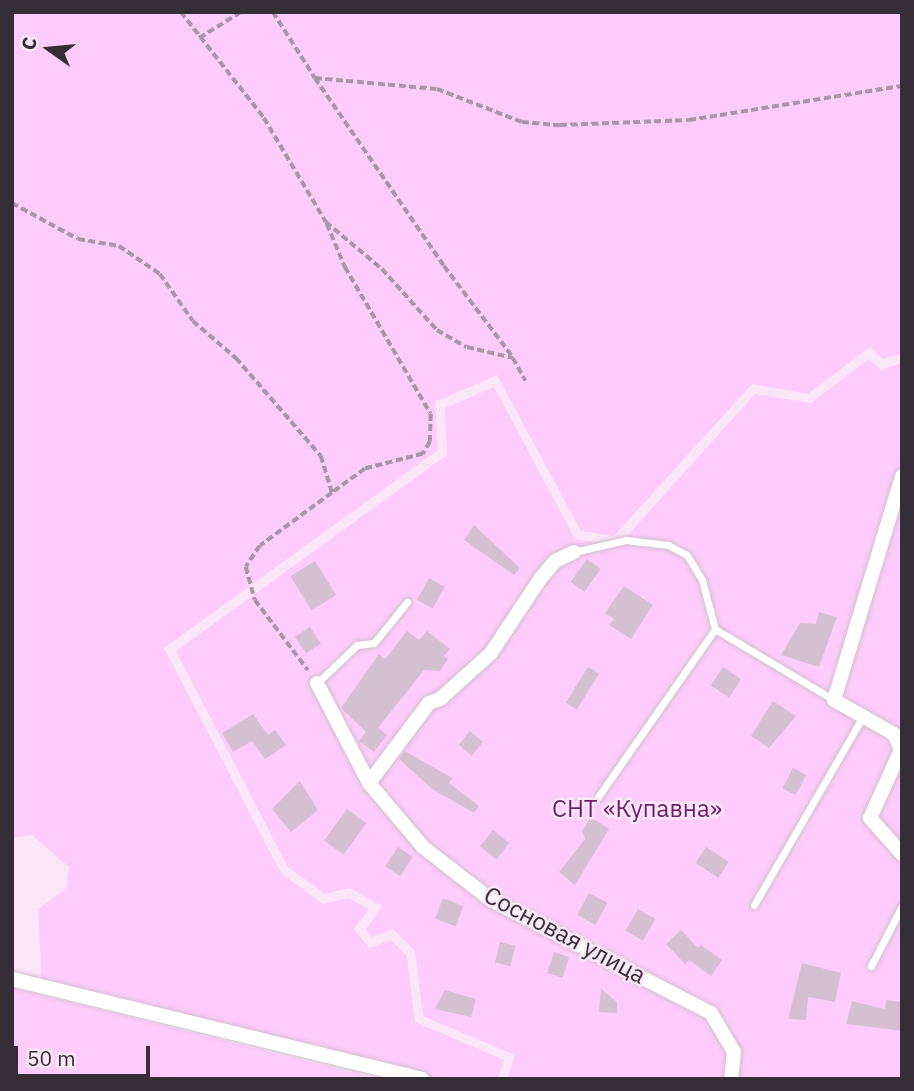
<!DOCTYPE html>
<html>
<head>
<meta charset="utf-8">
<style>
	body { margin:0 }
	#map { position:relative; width:914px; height:1091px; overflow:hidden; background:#fbe5f9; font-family:"IBM Plex Sans",sans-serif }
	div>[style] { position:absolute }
	.green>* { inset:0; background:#feccfa }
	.building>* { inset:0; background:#d5c0d3; transform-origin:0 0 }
	.path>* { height:3.5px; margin-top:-1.75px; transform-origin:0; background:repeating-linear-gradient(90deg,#a797a6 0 7px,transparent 0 10.5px) }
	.roads { filter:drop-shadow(0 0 2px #d3bdd1) drop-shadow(0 0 2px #d3bdd1) }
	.service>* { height:7px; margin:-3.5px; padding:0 3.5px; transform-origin:3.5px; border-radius:3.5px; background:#fff }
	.minor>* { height:14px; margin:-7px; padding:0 7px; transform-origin:7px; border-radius:7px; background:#fff }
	span { translate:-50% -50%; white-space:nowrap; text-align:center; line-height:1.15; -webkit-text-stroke:5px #fbe5f9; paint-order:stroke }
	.park-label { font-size:24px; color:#6c1e6a }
	.street-label { font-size:24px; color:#362e36 }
	.frame { position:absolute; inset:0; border:14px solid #362e36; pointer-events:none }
	.north { position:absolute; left:14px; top:14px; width:70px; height:70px; -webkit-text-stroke:5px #fbe5f9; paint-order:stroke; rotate:285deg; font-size:19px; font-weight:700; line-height:28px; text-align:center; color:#362e36 }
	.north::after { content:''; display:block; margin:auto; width:24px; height:32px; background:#362e36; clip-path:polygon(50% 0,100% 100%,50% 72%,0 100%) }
	.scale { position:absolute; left:14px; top:1046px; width:136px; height:32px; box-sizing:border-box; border:4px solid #362e36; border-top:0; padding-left:9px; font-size:21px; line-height:24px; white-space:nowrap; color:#362e36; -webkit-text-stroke:5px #fbe5f9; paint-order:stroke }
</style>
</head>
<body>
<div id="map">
	<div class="green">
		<div style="clip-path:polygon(12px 12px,902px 12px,902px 353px,883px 359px,870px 347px,808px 394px,752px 384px,614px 536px,581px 531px,497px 375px,435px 402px,438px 450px,164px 648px,281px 873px,323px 904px,348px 898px,369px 909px,354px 929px,369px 948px,391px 940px,407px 956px,415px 1022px,504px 1060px,498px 1079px,440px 1079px,42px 984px,38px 909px,66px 889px,69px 867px,32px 835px,12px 838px)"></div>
		<div style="clip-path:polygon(869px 359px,881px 370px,902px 363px,902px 1079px,507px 1079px,515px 1055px,423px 1016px,415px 951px,393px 929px,372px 937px,366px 929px,382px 906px,350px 888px,325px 894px,288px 867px,176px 651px,447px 455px,445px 408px,494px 387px,575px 539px,618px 546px,755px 394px,811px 403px)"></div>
		<div style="clip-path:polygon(12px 988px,378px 1079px,12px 1079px)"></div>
	</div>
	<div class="building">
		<div style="clip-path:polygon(474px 525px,520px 568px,514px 575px,464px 540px)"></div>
		<div style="left:587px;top:559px;width:17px;height:28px;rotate:36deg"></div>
		<div style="left:315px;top:561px;width:40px;height:29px;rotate:58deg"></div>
		<div style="left:429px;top:578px;width:18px;height:25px;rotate:29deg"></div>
		<div style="clip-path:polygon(624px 586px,653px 605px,631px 639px,609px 625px,614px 619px,605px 613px)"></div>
		<div style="clip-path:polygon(819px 612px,837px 617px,819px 667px,781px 655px,800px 623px,816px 624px)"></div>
		<div style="left:310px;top:627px;width:20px;height:18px;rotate:57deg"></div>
		<div style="clip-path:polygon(407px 631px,419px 640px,427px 631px,450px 649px,444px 656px,448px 659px,440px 671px,424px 670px,378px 728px,387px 735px,374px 752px,359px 741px,366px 732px,341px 708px,379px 654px,385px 659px)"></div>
		<div style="left:588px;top:667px;width:13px;height:42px;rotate:32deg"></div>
		<div style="left:723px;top:667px;width:22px;height:22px;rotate:34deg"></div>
		<div style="clip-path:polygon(773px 701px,796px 716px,769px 748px,751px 736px)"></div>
		<div style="clip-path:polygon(253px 714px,268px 735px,275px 730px,286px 745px,265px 759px,252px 741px,233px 752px,222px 733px)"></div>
		<div style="left:470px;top:731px;width:17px;height:18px;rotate:40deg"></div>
		<div style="clip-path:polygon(405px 751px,452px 778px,449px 783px,479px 806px,474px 813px,432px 789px,399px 759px)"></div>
		<div style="left:793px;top:768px;width:15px;height:23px;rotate:28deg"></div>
		<div style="clip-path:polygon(300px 781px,318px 810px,291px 832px,272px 809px)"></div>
		<div style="left:347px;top:809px;width:24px;height:39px;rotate:36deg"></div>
		<div style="clip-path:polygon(591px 817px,609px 829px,575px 885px,559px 872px,585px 839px,582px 831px)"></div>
		<div style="left:493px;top:830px;width:21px;height:21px;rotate:39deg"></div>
		<div style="left:398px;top:847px;width:18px;height:23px;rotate:34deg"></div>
		<div style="left:706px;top:847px;width:27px;height:19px;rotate:33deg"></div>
		<div style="left:589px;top:893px;width:21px;height:25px;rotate:28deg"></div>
		<div style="left:443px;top:898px;width:22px;height:22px;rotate:21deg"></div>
		<div style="left:638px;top:909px;width:20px;height:25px;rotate:30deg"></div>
		<div style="clip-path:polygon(681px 930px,698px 948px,701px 945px,722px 960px,711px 976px,689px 960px,685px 964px,666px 944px)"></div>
		<div style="left:500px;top:942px;width:16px;height:21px;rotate:14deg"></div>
		<div style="left:554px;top:952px;width:16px;height:22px;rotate:18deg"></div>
		<div style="clip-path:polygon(802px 963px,841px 973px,835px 1002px,808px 997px,806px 1020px,788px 1019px)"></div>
		<div style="clip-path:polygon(601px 989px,617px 1002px,617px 1013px,599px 1012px)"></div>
		<div style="clip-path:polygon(445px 990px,476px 999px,471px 1017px,435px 1009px)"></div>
		<div style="clip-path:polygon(886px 1000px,902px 1002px,902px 1031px,846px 1024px,852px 1001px,885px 1009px)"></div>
	</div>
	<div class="path">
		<div style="left:181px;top:12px;width:135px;rotate:51.9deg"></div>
		<div style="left:264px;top:118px;width:121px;rotate:59.2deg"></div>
		<div style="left:326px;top:222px;width:73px;rotate:40deg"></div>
		<div style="left:382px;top:269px;width:82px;rotate:48deg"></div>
		<div style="left:437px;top:330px;width:34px;rotate:30deg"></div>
		<div style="left:467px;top:347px;width:47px;rotate:13.4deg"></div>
		<div style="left:513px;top:358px;width:26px;rotate:61deg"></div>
		<div style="left:273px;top:12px;width:78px;rotate:57.5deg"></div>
		<div style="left:315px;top:78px;width:122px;rotate:5.2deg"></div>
		<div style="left:437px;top:89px;width:91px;rotate:21.2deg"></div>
		<div style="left:522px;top:122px;width:38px;rotate:5deg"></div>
		<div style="left:560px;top:125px;width:129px;rotate:-2.2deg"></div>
		<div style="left:689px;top:120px;width:216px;rotate:-9.1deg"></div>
		<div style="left:199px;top:38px;width:49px;rotate:-31.8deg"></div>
		<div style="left:315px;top:78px;width:228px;rotate:55.5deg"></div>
		<div style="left:444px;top:266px;width:113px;rotate:52.9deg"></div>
		<div style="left:12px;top:203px;width:75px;rotate:28.6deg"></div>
		<div style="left:78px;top:239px;width:42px;rotate:9.7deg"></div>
		<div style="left:119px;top:246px;width:50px;rotate:34.3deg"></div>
		<div style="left:160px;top:274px;width:57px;rotate:54.9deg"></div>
		<div style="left:193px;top:321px;width:57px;rotate:40.7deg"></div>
		<div style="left:236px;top:358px;width:130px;rotate:49.1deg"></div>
		<div style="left:321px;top:456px;width:39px;rotate:73deg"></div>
		<div style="left:332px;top:493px;width:89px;rotate:143.6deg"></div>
		<div style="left:260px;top:546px;width:25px;rotate:124deg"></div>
		<div style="left:246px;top:567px;width:34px;rotate:75deg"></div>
		<div style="left:255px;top:600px;width:88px;rotate:52.9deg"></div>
		<div style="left:327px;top:224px;width:47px;rotate:67.3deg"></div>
		<div style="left:345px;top:267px;width:170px;rotate:59.7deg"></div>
		<div style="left:431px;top:414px;width:28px;rotate:92deg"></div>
		<div style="left:430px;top:442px;width:14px;rotate:120deg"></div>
		<div style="left:423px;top:454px;width:60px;rotate:165.5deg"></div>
		<div style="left:365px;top:469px;width:41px;rotate:144deg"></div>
	</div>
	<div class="roads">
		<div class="service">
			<div style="left:574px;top:552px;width:53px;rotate:-13deg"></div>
			<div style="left:626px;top:540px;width:42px;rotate:6.8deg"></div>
			<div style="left:668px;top:545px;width:21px;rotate:28deg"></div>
			<div style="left:687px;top:555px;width:29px;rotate:59deg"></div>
			<div style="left:702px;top:580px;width:51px;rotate:75.1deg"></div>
			<div style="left:317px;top:683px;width:55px;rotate:-43.5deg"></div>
			<div style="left:357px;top:645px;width:17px;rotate:-7deg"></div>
			<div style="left:374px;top:643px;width:53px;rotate:-51.2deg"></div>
			<div style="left:598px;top:797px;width:205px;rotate:-55.1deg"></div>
			<div style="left:715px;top:629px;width:139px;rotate:30.8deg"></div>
			<div style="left:754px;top:905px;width:218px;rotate:-60deg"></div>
			<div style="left:871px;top:966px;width:68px;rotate:-62.7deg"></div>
		</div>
		<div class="minor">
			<div style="left:317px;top:683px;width:113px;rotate:62.5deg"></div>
			<div style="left:369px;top:783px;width:84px;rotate:49.8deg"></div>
			<div style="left:423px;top:847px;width:86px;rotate:37.9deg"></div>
			<div style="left:491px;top:900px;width:247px;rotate:27.2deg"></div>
			<div style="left:711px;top:1013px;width:45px;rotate:59.5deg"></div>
			<div style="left:734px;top:1052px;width:27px;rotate:96deg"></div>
			<div style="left:894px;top:734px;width:69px;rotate:-150.5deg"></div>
			<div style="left:834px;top:700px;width:234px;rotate:-73.1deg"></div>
			<div style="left:894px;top:734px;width:17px;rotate:66deg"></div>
			<div style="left:901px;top:750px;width:75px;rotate:114.5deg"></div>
			<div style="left:870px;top:818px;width:48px;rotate:48.4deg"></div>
			<div style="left:369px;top:783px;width:100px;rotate:-53.1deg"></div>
			<div style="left:429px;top:703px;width:12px;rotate:-20deg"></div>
			<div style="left:440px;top:699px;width:69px;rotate:-42deg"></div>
			<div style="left:491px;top:653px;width:89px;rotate:-56.5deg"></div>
			<div style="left:540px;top:579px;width:23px;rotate:-50deg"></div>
			<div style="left:555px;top:561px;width:21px;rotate:-25deg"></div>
			<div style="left:12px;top:979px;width:422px;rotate:13.7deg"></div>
		</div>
	</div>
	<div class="park-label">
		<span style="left:637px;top:809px">СНТ «Купавна»</span>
	</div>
	<div class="street-label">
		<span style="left:565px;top:935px;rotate:28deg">Сосновая улица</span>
	</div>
	<div class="frame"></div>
	<div class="north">С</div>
	<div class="scale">50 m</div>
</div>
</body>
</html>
